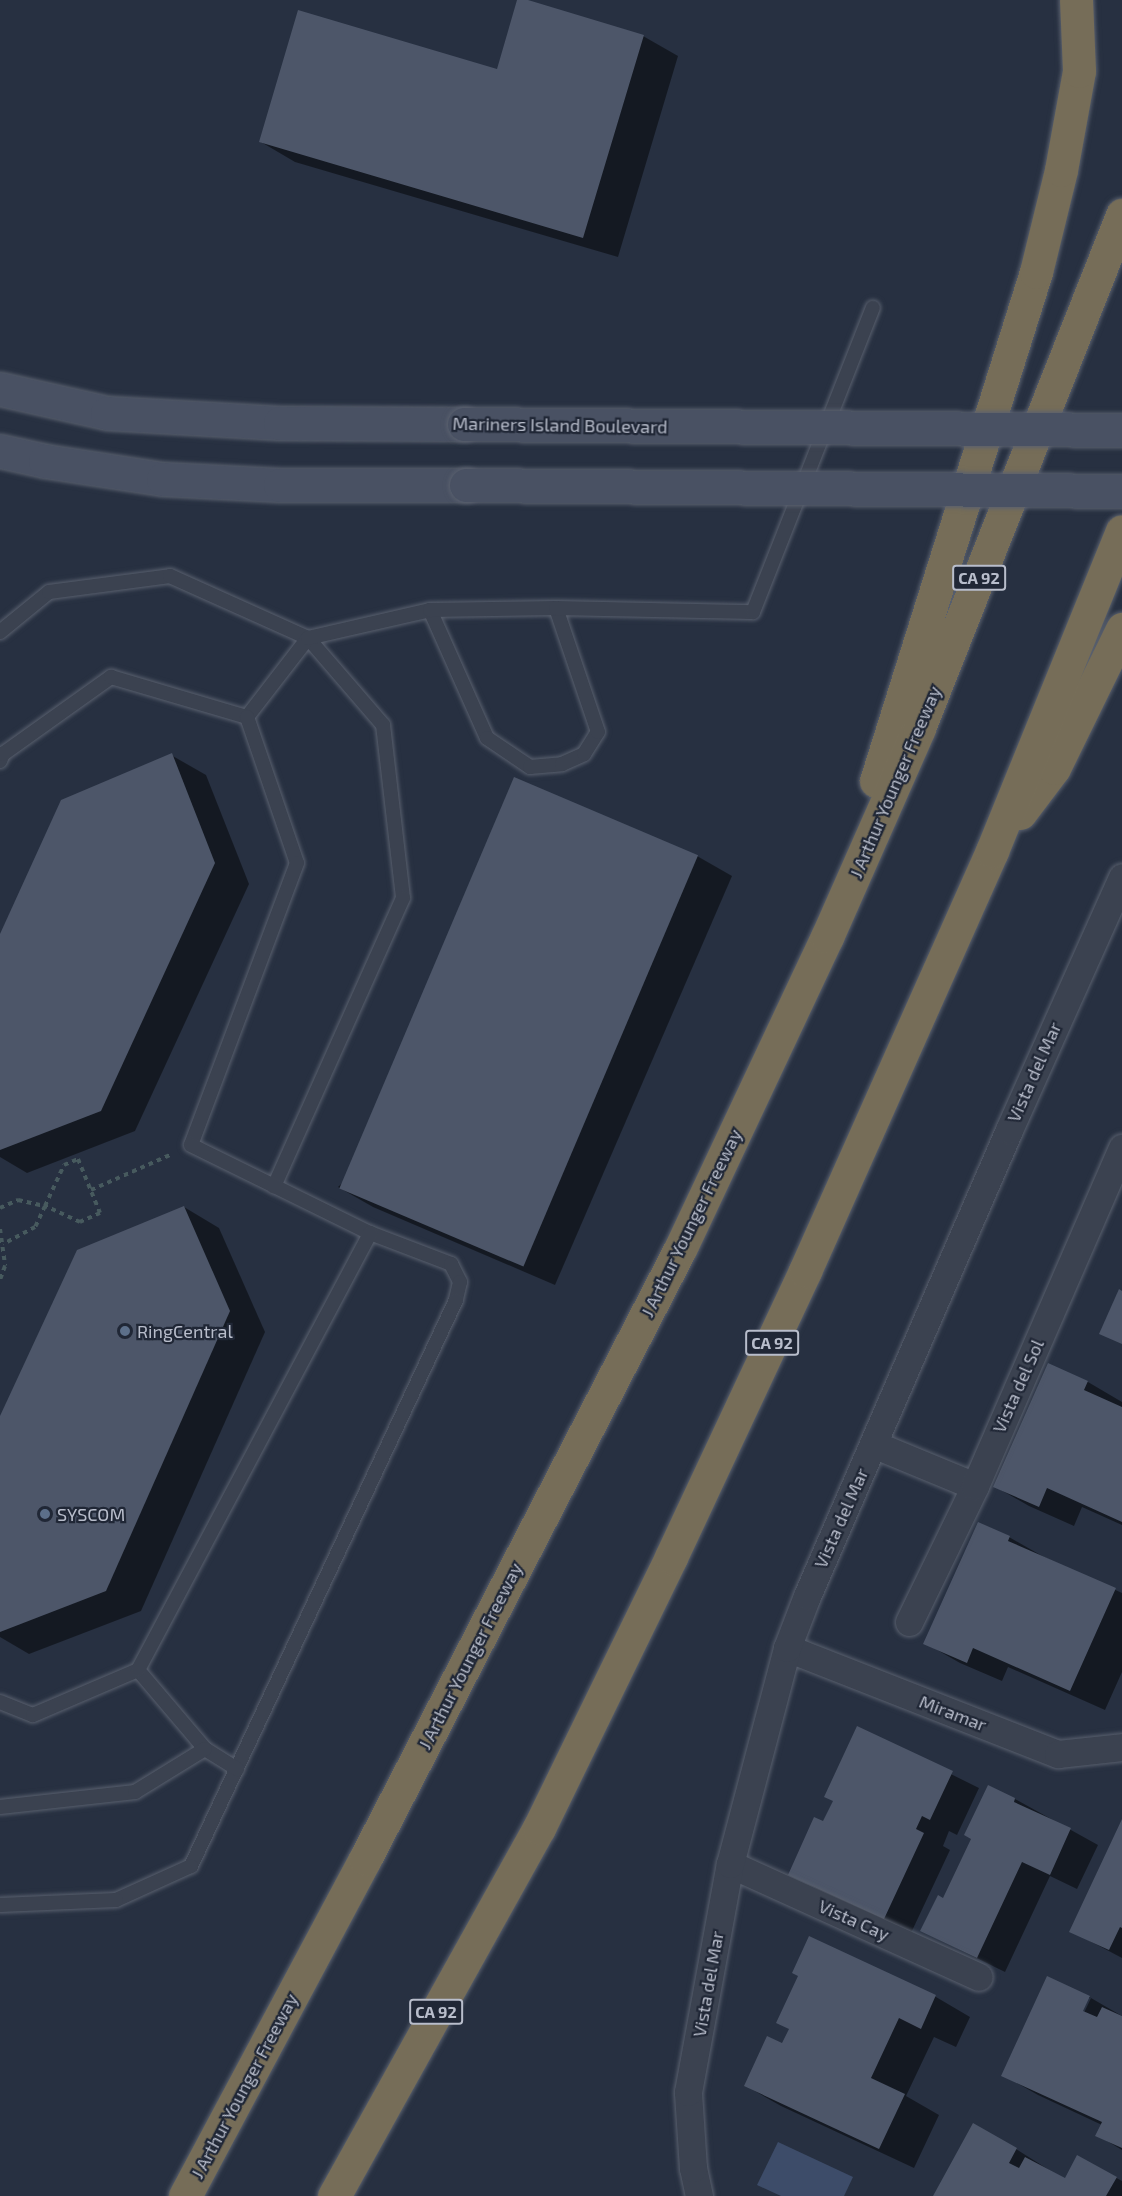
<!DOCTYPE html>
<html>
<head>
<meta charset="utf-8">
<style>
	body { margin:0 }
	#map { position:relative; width:1122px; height:2196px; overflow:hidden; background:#273041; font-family:"Exo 2",sans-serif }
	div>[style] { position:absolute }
	.water>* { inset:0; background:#3d4c69 }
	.shadow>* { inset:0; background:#0007 }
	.building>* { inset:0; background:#4d5669; transform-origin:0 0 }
	.path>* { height:4px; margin-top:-2px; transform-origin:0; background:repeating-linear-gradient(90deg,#475a5e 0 4.5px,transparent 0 9px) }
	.roads { filter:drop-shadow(0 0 2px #59606e) drop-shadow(0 0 2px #59606e) }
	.service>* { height:14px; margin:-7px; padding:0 7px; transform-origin:7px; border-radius:7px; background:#3b4250 }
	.minor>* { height:27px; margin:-13.5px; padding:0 13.5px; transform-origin:13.5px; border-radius:13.5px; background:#3b4250 }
	.secondary>* { height:33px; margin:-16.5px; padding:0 16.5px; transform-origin:16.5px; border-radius:16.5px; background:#495163 }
	.motorway>* { height:33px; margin:-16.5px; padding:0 16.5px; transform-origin:16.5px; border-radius:16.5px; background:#766d58 }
	.bridges { filter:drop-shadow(0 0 2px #59606e) drop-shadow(0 0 2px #59606e) }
	.secondary-bridge>* { height:33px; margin:-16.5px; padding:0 16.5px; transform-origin:16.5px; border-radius:16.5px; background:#495163 }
	.dots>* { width:16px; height:16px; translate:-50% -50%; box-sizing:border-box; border:3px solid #202736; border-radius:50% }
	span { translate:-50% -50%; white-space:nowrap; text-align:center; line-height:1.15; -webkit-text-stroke:4.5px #202736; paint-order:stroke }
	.shield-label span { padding:2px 4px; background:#202736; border:2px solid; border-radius:4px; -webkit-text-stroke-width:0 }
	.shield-label { font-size:16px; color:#b8bdcb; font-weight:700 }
	.street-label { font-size:18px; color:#b8bdcb }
	.poi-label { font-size:18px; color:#b8bdcb }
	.left { translate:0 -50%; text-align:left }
</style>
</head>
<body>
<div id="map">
	<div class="water">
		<div style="clip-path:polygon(778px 2142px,853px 2177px,844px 2196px,781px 2196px,757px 2185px)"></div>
	</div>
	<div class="shadow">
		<div style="clip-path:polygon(519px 0,643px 36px,678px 56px,618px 257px,295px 162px,261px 142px,498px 71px)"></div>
		<div style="clip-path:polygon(171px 755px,206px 775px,249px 884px,135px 1131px,27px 1173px,0 1157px,0 938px)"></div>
		<div style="clip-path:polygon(697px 856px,732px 876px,555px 1285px,373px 1207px,338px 1187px)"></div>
		<div style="clip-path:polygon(184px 1207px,219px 1228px,265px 1332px,141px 1611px,29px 1654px,0 1637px,0 1420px)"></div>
		<div style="clip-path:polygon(1049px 1365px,1088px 1382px,1122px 1402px,1122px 1525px,1082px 1507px,1074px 1526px,1029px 1506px,994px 1486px)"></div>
		<div style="clip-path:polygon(1009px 1537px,1044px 1557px,1122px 1593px,1122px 1672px,1105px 1710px,1008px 1667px,1002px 1681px,960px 1663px,925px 1643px)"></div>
		<div style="clip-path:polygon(858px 1728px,979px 1788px,957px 1835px,949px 1831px,943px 1846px,950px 1850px,911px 1933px,817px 1889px,790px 1874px,824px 1823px,834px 1801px)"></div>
		<div style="clip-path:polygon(1015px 1799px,1098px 1845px,1077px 1889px,1050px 1876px,1005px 1972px,922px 1931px)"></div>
		<div style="clip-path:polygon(1122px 1824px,1122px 1958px,1071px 1931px)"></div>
		<div style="clip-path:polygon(810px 1938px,936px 1997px,970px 2017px,956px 2047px,934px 2037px,906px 2096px,939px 2115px,914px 2168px,781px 2106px,746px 2086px,782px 2045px,790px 2029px)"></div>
		<div style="clip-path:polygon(1048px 1978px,1091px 1998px,1088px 1998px,1079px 2017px,1081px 2019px,1091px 1998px,1122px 2016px,1122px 2150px,1097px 2135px,1102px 2125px,1038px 2095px,1003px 2075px)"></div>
		<div style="clip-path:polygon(1016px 2149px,1065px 2180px,1078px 2157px,1122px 2181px,1122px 2196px,935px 2196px)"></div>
	</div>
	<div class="building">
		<div style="clip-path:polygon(517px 0,528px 0,644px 35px,583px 238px,259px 142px,298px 10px,497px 69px)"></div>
		<div style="clip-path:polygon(172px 753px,215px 863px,101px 1111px,0 1150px,0 934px,61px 800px)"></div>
		<div style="left:514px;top:777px;width:200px;height:447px;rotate:23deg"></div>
		<div style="clip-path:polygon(184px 1206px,230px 1311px,106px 1591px,0 1632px,0 1416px,77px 1250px)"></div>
		<div style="clip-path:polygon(1119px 1289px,1122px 1291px,1122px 1344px,1099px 1334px)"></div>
		<div style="clip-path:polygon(1048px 1363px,1088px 1381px,1084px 1390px,1122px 1407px,1122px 1522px,1047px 1488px,1039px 1507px,993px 1487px)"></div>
		<div style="clip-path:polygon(978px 1522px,1010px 1536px,1008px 1541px,1116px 1588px,1070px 1691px,973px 1648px,967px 1663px,923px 1644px)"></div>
		<div style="clip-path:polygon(857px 1726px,953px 1771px,930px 1820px,922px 1816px,916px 1829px,924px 1833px,884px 1919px,788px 1875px,814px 1817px,823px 1821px,833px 1801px,824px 1797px)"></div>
		<div style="clip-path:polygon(988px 1785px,1015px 1798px,1014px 1802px,1071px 1828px,1050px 1875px,1022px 1862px,977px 1958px,920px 1931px,938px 1895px,943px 1898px,971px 1839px,964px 1835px)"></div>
		<div style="clip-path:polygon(1122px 1819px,1122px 1928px,1120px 1927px,1109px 1950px,1069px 1932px)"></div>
		<div style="clip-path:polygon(809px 1936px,936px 1995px,921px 2029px,899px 2018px,871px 2078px,905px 2094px,879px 2149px,744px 2086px,767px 2036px,782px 2043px,789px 2029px,776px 2023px,798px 1976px,792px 1973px)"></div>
		<div style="clip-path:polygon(1047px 1976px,1090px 1996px,1083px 2011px,1097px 2017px,1102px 2007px,1122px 2016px,1122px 2148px,1095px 2136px,1102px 2122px,1001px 2076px)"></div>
		<div style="clip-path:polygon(973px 2123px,1017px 2148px,1009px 2163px,1019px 2168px,1025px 2157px,1065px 2178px,1077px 2155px,1117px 2177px,1106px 2196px,933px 2196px)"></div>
	</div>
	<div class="path">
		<div style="left:78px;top:1159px;width:58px;rotate:67.8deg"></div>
		<div style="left:100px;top:1213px;width:22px;rotate:156deg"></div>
		<div style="left:80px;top:1222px;width:38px;rotate:-155deg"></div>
		<div style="left:45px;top:1206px;width:45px;rotate:-65.1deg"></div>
		<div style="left:64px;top:1165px;width:15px;rotate:-23deg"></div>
		<div style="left:91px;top:1190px;width:86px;rotate:-23.9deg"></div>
		<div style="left:0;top:1208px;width:20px;rotate:-24deg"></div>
		<div style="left:18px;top:1200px;width:28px;rotate:13deg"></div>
		<div style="left:45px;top:1206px;width:23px;rotate:115deg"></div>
		<div style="left:35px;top:1227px;width:36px;rotate:152deg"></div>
		<div style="left:0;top:1229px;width:37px;rotate:82deg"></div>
		<div style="left:5px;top:1266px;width:15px;rotate:110deg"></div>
	</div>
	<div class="roads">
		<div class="service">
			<div style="left:430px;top:610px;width:140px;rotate:66deg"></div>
			<div style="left:487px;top:738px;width:52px;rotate:34deg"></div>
			<div style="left:530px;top:767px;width:32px;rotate:-5deg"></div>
			<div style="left:562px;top:764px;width:24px;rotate:-24deg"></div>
			<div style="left:584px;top:754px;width:26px;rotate:-58deg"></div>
			<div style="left:598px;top:732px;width:131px;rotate:-108.7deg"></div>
			<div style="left:0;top:632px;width:63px;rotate:-39.2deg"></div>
			<div style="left:49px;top:592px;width:122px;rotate:-7.5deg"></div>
			<div style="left:170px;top:576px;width:151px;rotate:24.2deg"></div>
			<div style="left:308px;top:638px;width:115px;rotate:49.2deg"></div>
			<div style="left:383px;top:725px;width:174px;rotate:83.4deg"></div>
			<div style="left:403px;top:898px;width:316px;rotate:114.1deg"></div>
			<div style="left:247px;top:717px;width:100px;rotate:-52.3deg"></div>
			<div style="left:308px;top:638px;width:125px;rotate:-12.9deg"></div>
			<div style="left:430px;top:610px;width:126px;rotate:-0.9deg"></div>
			<div style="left:556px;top:608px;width:197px;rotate:1.2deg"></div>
			<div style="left:753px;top:612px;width:327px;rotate:-68.5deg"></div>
			<div style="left:0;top:761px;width:8px;rotate:-67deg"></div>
			<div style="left:3px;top:754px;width:133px;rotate:-35.5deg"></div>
			<div style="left:111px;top:677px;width:142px;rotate:16.4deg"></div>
			<div style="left:247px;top:717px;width:154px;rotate:71.1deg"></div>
			<div style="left:297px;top:863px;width:301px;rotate:110.6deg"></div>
			<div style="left:191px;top:1145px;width:199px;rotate:26.2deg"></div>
			<div style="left:370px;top:1233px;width:87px;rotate:20.9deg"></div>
			<div style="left:451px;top:1264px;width:20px;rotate:63deg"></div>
			<div style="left:460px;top:1282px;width:18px;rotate:103deg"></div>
			<div style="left:456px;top:1300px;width:625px;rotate:115.09deg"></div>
			<div style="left:191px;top:1866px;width:82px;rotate:155.6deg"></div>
			<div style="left:116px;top:1900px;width:116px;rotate:177.5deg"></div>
			<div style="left:138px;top:1670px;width:104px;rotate:49.7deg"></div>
			<div style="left:205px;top:1749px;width:38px;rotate:32deg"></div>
			<div style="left:0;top:1702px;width:35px;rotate:22deg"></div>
			<div style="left:33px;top:1715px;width:114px;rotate:-23.2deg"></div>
			<div style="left:138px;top:1670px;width:495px;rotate:-62deg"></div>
			<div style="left:0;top:1807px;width:136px;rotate:-6.3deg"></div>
			<div style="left:135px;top:1792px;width:82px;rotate:-31.6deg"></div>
		</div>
		<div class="minor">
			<div style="left:873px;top:1444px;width:110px;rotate:22.4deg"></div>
			<div style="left:909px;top:1622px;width:151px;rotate:-64.1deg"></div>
			<div style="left:975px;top:1486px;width:369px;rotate:-66.5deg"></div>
			<div style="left:787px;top:1648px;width:291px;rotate:21.4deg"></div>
			<div style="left:1058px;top:1754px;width:64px;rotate:-6.2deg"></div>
			<div style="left:730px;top:1864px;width:273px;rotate:24.4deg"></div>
			<div style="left:699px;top:2196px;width:29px;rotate:-102deg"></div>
			<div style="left:693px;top:2168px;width:76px;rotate:-93.8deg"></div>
			<div style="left:688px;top:2092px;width:232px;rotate:-79.6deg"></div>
			<div style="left:730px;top:1864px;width:223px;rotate:-75.2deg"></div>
			<div style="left:787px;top:1648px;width:56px;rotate:-69deg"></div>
			<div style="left:807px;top:1596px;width:508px;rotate:-66.56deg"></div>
			<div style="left:1009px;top:1130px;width:277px;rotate:-65.9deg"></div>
		</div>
		<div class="secondary">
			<div style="left:0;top:389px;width:110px;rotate:12.6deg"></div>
			<div style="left:107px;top:413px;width:173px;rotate:3.3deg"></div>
			<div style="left:280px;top:423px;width:184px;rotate:0.3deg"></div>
			<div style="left:0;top:451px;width:46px;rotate:12.5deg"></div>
			<div style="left:45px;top:461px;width:119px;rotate:8.7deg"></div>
			<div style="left:163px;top:479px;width:117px;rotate:2.9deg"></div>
			<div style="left:280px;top:485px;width:186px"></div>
		</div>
		<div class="motorway">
			<div style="left:876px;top:781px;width:534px;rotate:-72.55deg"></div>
			<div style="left:1036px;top:272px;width:105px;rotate:-76.2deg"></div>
			<div style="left:1061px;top:170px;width:101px;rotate:-79.7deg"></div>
			<div style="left:1079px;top:71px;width:71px;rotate:-92.4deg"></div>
			<div style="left:1020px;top:813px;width:56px;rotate:-52.9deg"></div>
			<div style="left:1054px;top:768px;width:155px;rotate:-63.9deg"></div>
			<div style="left:185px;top:2196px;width:382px;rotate:-61.9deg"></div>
			<div style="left:365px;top:1859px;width:689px;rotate:-62.69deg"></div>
			<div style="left:681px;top:1247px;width:343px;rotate:-64.8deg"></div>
			<div style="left:827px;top:937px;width:228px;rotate:-66.2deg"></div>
			<div style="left:919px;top:728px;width:552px;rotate:-68.41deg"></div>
			<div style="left:334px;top:2196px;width:421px;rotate:-60.9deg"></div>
			<div style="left:539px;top:1828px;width:301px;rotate:-64deg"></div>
			<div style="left:671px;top:1557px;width:316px;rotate:-64.9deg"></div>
			<div style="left:805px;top:1271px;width:460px;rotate:-66deg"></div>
			<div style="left:992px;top:851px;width:345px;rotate:-67.9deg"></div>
		</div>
	</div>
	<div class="bridges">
		<div class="secondary-bridge">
			<div style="left:464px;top:424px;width:658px;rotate:0.52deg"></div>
			<div style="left:466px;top:485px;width:656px;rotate:0.52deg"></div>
		</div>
	</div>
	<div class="dots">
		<div style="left:125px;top:1331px;background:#5c6f8a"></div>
		<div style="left:45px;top:1514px;background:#5c6f8a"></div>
	</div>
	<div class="shield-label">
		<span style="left:979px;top:578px">CA 92</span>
		<span style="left:772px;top:1343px">CA 92</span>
		<span style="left:436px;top:2012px">CA 92</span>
	</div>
	<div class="street-label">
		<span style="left:560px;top:425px;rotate:1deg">Mariners Island Boulevard</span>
		<span style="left:895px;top:782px;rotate:-67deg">J Arthur Younger Freeway</span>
		<span style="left:1034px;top:1072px;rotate:-66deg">Vista del Mar</span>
		<span style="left:691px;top:1223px;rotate:-64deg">J Arthur Younger Freeway</span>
		<span style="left:1018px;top:1386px;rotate:-66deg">Vista del Sol</span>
		<span style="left:841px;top:1518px;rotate:-66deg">Vista del Mar</span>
		<span style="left:470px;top:1656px;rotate:-63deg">J Arthur Younger Freeway</span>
		<span style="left:953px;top:1713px;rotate:21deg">Miramar</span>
		<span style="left:854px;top:1920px;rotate:24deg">Vista Cay</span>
		<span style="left:708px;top:1984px;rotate:-80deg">Vista del Mar</span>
		<span style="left:244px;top:2086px;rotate:-62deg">J Arthur Younger Freeway</span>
	</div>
	<div class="poi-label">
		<span class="left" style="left:137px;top:1331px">RingCentral</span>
		<span class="left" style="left:57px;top:1514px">SYSCOM</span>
	</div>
</div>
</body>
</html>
